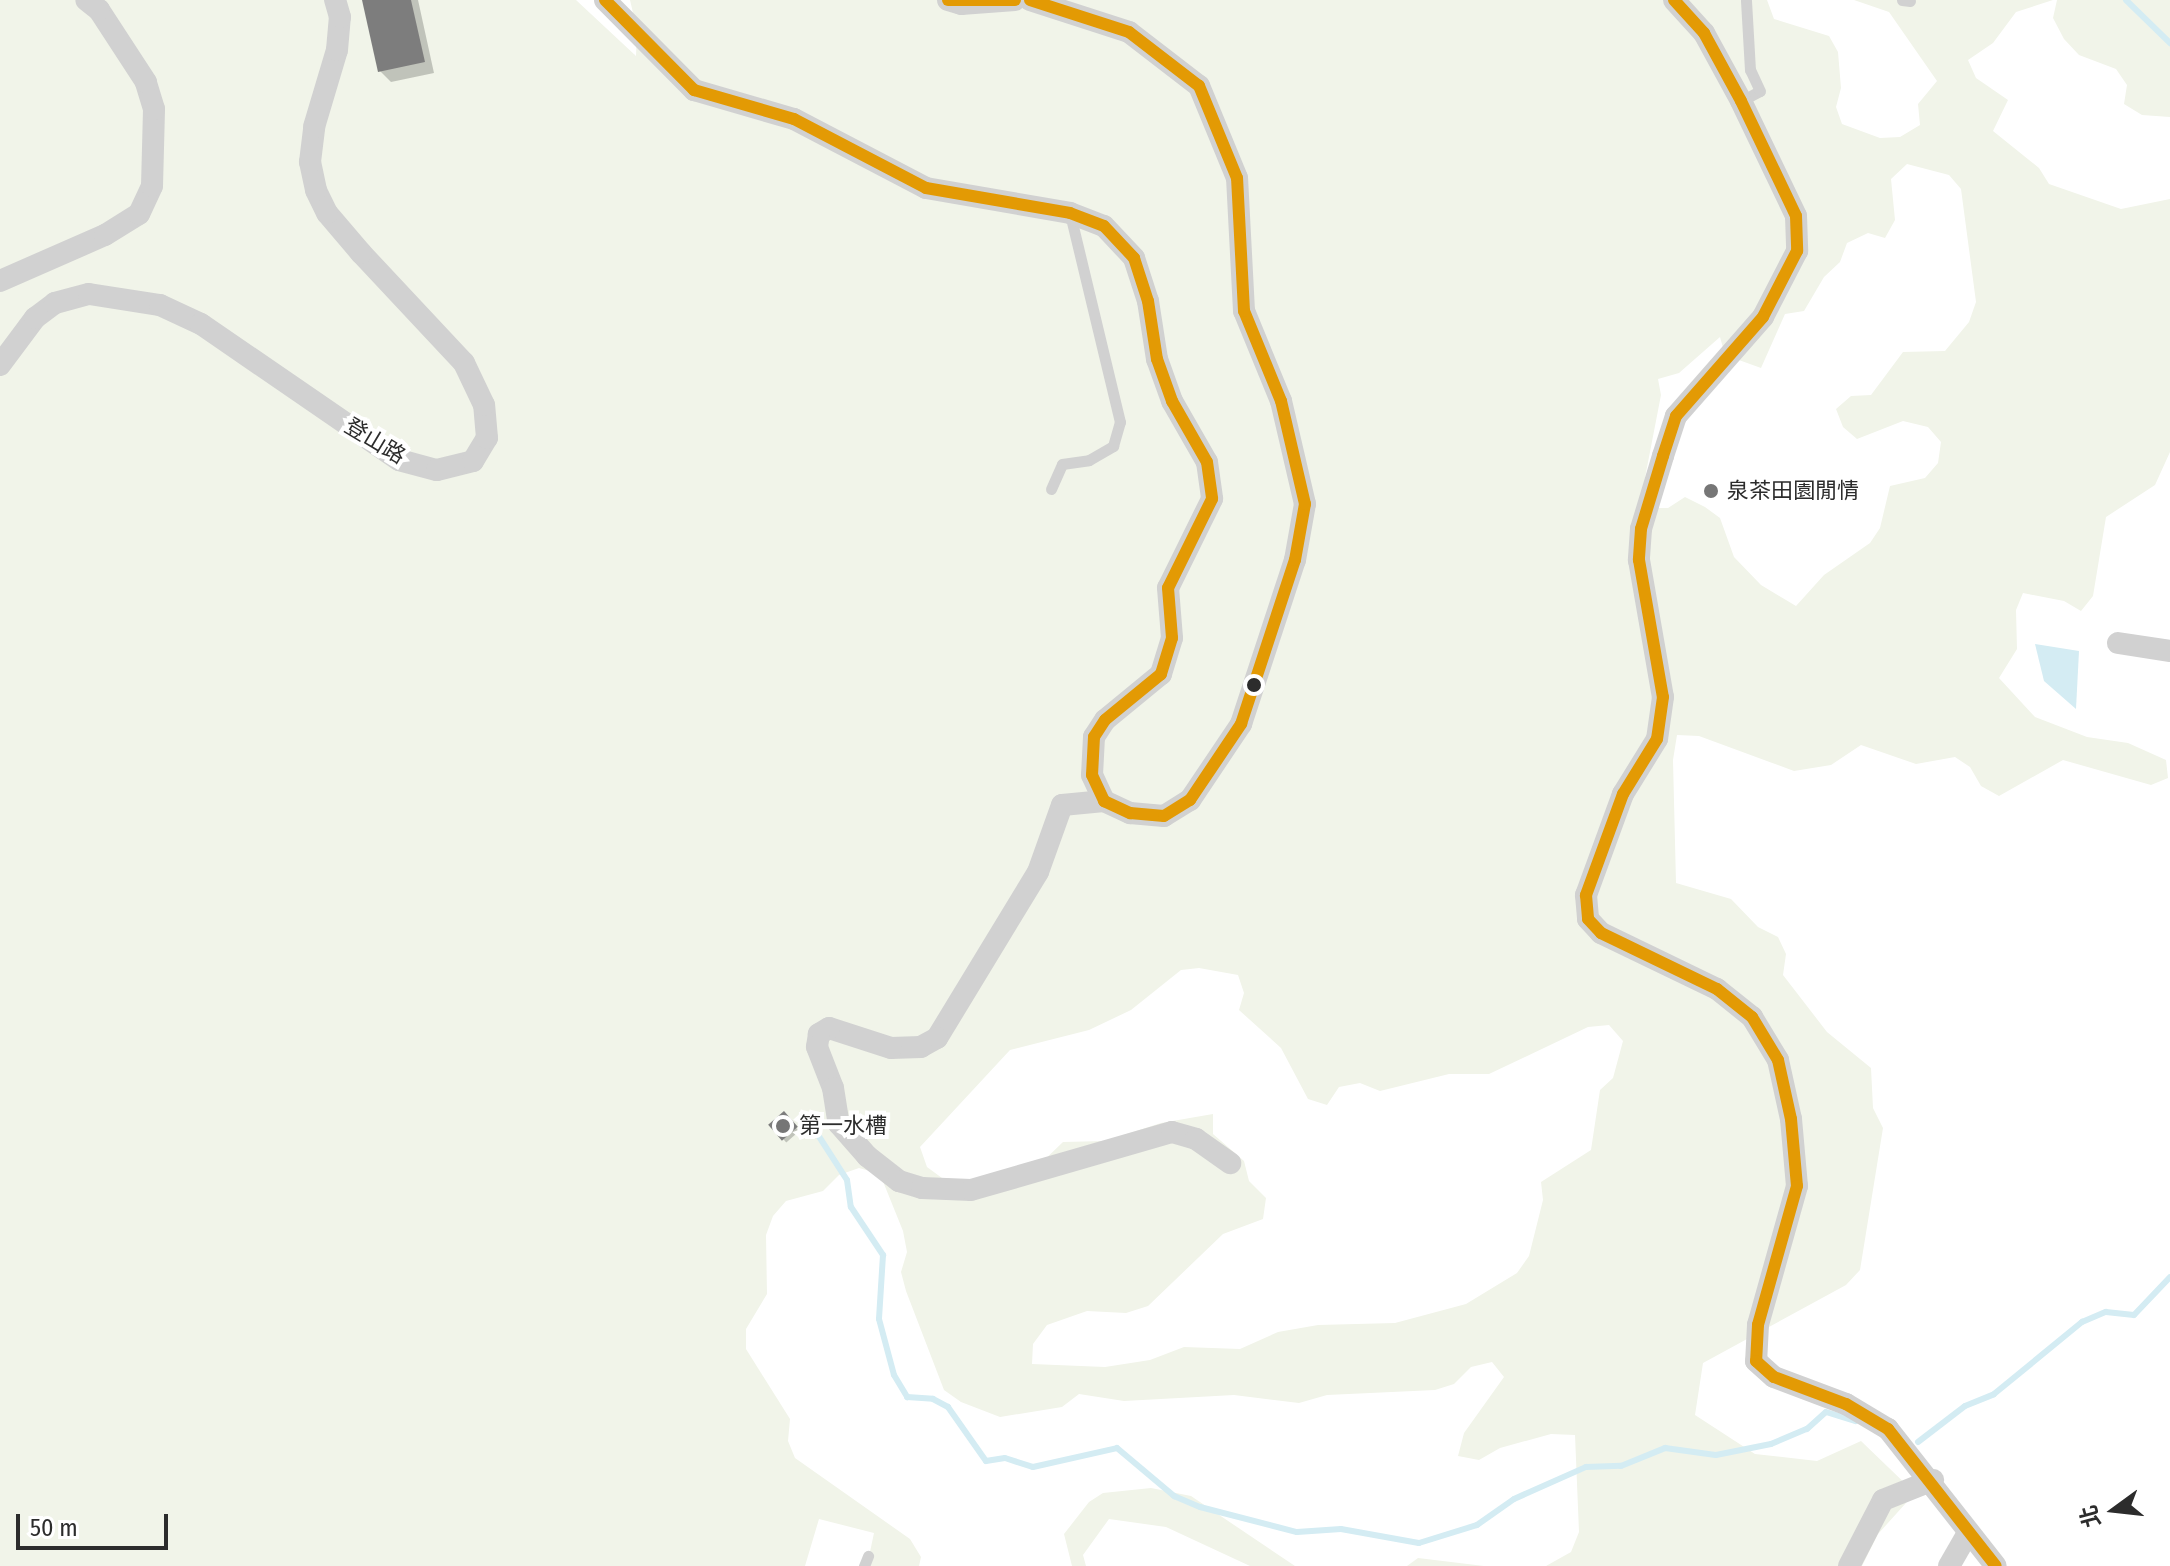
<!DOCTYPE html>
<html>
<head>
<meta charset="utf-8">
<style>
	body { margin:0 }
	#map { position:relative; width:2170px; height:1566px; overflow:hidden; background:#fff; font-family:"Fira Sans Condensed","Noto Sans TC",sans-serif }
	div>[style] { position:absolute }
	.green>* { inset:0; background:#f1f4e9 }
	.water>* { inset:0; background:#d4ecf3 }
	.shadow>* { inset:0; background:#0003; transform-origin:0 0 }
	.stream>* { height:6px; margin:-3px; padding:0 3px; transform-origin:3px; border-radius:3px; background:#d4ecf3 }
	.building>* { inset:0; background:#7d7d7d; transform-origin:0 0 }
	.lane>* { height:11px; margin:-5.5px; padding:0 5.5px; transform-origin:5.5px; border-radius:5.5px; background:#d1d1d1 }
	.street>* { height:22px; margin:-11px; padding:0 11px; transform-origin:11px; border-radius:11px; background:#d1d1d1 }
	.bus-1>* { height:12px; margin:-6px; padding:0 6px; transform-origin:6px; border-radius:6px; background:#e39a04 }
	.dots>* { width:22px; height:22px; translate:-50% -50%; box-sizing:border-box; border:4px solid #fff; border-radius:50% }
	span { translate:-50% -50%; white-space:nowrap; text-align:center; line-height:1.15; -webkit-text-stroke:8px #fff; paint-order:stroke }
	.street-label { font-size:22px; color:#2c2c2c }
	.poi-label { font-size:22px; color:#2c2c2c }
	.left { translate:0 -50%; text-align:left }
	.north { position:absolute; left:2074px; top:1470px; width:80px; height:80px; -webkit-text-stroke:6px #fff; paint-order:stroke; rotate:255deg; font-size:22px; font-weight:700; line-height:32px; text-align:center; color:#2c2c2c }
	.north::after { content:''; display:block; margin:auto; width:28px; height:36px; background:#2c2c2c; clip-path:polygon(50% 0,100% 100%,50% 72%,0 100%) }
	.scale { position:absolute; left:16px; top:1514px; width:152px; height:36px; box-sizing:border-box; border:4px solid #2c2c2c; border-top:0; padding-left:10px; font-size:24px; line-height:28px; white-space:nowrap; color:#2c2c2c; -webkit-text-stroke:6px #fff; paint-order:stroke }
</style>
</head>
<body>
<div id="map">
	<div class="green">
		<div style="clip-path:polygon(evenodd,0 0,576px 0,636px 56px,637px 30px,630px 0,1767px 0,1774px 19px,1829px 36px,1838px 52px,1841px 88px,1836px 107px,1842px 124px,1880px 138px,1900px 137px,1920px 125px,1918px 104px,1937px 81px,1889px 12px,1854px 0,2053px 0,2016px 12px,1993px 43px,1968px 60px,1976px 78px,2008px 100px,1993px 131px,2039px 168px,2049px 184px,2121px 209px,2170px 199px,2170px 452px,2155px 485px,2106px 517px,2093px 596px,2081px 611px,2064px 601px,2023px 593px,2016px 610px,2017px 649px,1999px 678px,2035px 717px,2087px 737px,2128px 743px,2166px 760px,2168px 778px,2151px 785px,2063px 760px,1999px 796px,1981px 786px,1970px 767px,1955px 757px,1916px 764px,1861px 745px,1831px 765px,1794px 771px,1699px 736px,1677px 735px,1673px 760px,1676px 883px,1731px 899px,1758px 927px,1778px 937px,1786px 954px,1783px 975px,1827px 1032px,1871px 1068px,1873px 1108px,1883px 1128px,1860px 1270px,1846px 1285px,1703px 1363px,1695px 1415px,1755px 1454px,1817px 1461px,1861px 1441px,1915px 1493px,1878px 1534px,1862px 1566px,1546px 1566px,1571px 1552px,1579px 1532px,1575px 1435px,1551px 1434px,1500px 1448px,1479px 1460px,1458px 1456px,1464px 1433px,1504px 1377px,1492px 1362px,1471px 1367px,1454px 1384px,1435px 1390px,1327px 1395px,1299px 1403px,1234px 1395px,1124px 1401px,1079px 1394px,1062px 1407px,1000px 1417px,961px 1402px,944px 1390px,906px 1291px,901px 1272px,907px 1252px,903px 1231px,880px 1174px,859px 1168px,839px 1175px,823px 1191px,786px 1201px,773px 1216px,766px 1235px,767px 1294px,746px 1329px,746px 1349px,790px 1419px,788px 1441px,795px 1458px,910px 1539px,921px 1557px,919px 1566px,867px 1566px,874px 1533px,819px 1519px,805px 1566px,0 1566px,0 0,1907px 164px,1949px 175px,1961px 189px,1976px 302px,1969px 322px,1945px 351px,1903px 352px,1871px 395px,1851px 396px,1836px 409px,1843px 427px,1857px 439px,1903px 421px,1928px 427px,1941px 442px,1938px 463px,1925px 478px,1890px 486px,1880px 528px,1870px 543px,1824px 575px,1796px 606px,1761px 585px,1734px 557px,1720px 518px,1705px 507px,1685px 497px,1668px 508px,1648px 508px,1643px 488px,1661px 395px,1658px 379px,1679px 373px,1720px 337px,1725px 355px,1761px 368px,1785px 314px,1804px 311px,1824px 277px,1840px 262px,1847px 243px,1868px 233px,1885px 238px,1895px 220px,1891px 179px,1907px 164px,0 0,1199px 968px,1238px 975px,1244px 993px,1239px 1010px,1281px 1048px,1308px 1099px,1327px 1105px,1339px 1087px,1360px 1083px,1380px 1091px,1449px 1074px,1489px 1074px,1588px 1027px,1609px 1025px,1623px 1041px,1613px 1078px,1600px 1090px,1591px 1150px,1541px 1182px,1543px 1200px,1529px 1256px,1517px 1273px,1466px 1304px,1395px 1323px,1318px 1325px,1278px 1332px,1240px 1349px,1184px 1347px,1150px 1360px,1105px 1367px,1032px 1364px,1033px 1344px,1047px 1325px,1087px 1311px,1126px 1313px,1148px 1306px,1223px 1234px,1263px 1219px,1266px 1198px,1249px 1181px,1244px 1161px,1213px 1134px,1213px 1114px,1161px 1123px,1105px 1141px,1063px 1142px,1038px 1166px,983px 1187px,942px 1178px,927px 1167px,920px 1147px,1010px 1050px,1089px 1030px,1131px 1010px,1181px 970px,1199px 968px)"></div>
		<div style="clip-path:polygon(2057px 0,2170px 0,2170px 117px,2142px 115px,2124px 104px,2127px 85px,2116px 69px,2079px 55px,2064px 39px,2053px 18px)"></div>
		<div style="clip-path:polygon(1151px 1488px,1191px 1496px,1295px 1566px,1250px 1566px,1166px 1527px,1109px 1519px,1083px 1555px,1086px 1566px,1072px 1566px,1064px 1534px,1089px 1502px,1103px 1493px)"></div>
		<div style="clip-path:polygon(1418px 1558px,1484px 1566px,1542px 1566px,1407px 1566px)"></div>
	</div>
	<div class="water">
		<div style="clip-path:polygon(2035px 644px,2079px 651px,2076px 709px,2044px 681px)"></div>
	</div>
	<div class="shadow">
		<div style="clip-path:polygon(364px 0,418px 0,434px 73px,391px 82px,380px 71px)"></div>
		<div style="left:784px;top:1114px;width:23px;height:17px;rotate:49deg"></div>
	</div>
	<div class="stream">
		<div style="left:2126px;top:0;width:62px;rotate:44.3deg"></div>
		<div style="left:809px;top:1121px;width:70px;rotate:57.2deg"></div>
		<div style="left:847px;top:1180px;width:27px;rotate:82deg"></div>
		<div style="left:851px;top:1207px;width:58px;rotate:56.3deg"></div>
		<div style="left:883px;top:1255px;width:64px;rotate:93.6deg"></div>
		<div style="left:879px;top:1319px;width:58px;rotate:75deg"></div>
		<div style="left:894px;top:1375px;width:26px;rotate:59deg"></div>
		<div style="left:907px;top:1397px;width:26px;rotate:4deg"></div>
		<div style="left:933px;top:1399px;width:17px;rotate:28deg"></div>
		<div style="left:948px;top:1407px;width:66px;rotate:54.9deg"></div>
		<div style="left:986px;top:1461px;width:19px;rotate:-9deg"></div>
		<div style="left:1005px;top:1458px;width:29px;rotate:18deg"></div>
		<div style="left:1033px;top:1467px;width:86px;rotate:-12.7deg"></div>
		<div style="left:1117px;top:1448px;width:75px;rotate:40.1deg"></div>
		<div style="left:1174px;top:1496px;width:28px;rotate:23deg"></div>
		<div style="left:1200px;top:1507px;width:100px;rotate:14.5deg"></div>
		<div style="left:1297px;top:1532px;width:44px;rotate:-3.9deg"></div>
		<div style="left:1341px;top:1529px;width:79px;rotate:10.2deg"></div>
		<div style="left:1419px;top:1543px;width:61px;rotate:-17.2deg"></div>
		<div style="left:1477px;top:1525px;width:45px;rotate:-35.1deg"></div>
		<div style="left:1514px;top:1499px;width:79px;rotate:-24deg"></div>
		<div style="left:1586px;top:1467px;width:35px;rotate:-2deg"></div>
		<div style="left:1621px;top:1466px;width:48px;rotate:-22.2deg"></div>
		<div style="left:1665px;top:1448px;width:51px;rotate:7.8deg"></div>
		<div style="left:1716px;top:1455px;width:56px;rotate:-11.3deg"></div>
		<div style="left:1771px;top:1444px;width:39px;rotate:-23deg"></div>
		<div style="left:1807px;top:1429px;width:25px;rotate:-42deg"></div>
		<div style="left:1826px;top:1412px;width:31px;rotate:17deg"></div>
		<div style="left:1918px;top:1442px;width:59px;rotate:-37.5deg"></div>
		<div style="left:1965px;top:1406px;width:31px;rotate:-22deg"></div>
		<div style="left:1994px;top:1394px;width:114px;rotate:-39.3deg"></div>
		<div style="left:2082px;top:1322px;width:26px;rotate:-23deg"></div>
		<div style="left:2106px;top:1312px;width:28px;rotate:6deg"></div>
		<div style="left:2134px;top:1315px;width:52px;rotate:-46.5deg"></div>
	</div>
	<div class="building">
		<div style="clip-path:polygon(362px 0,411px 0,425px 62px,378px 72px)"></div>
		<div style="left:784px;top:1111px;width:21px;height:21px;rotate:49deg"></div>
	</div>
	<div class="lane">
		<div style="left:1902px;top:0;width:8px;rotate:7deg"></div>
		<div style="left:1741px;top:101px;width:21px;rotate:-28deg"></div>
		<div style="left:1760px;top:91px;width:23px;rotate:-115deg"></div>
		<div style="left:1750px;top:70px;width:70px;rotate:-93.3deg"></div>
		<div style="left:1051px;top:489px;width:27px;rotate:-66deg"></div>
		<div style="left:1062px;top:464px;width:27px;rotate:-8deg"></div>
		<div style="left:1089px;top:460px;width:28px;rotate:-30deg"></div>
		<div style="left:1113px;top:446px;width:25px;rotate:-74deg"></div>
		<div style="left:1120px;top:422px;width:214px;rotate:-103.5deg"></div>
		<div style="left:864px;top:1566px;width:11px;rotate:-68deg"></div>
	</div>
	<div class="street">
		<div style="left:605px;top:0;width:127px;rotate:45.3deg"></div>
		<div style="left:694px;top:90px;width:104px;rotate:16.2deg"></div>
		<div style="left:794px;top:119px;width:149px;rotate:27.6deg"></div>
		<div style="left:926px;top:188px;width:146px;rotate:9.8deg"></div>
		<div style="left:1070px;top:213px;width:36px;rotate:21deg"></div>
		<div style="left:1104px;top:226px;width:44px;rotate:46.8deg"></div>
		<div style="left:1134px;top:258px;width:45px;rotate:72deg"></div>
		<div style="left:1148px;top:301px;width:59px;rotate:81.2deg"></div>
		<div style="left:1157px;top:359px;width:45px;rotate:70.3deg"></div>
		<div style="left:1172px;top:401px;width:70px;rotate:60.2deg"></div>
		<div style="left:1207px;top:462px;width:37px;rotate:82deg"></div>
		<div style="left:1212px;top:499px;width:99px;rotate:116.3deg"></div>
		<div style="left:1168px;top:588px;width:50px;rotate:85.4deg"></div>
		<div style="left:1172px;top:638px;width:38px;rotate:107deg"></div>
		<div style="left:1161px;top:674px;width:72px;rotate:140.6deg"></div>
		<div style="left:1105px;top:720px;width:20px;rotate:123deg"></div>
		<div style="left:1094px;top:737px;width:38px;rotate:93deg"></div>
		<div style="left:1092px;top:775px;width:29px;rotate:65deg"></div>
		<div style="left:1104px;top:801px;width:29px;rotate:25deg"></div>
		<div style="left:1130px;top:813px;width:34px;rotate:5deg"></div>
		<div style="left:1164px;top:816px;width:31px;rotate:-32deg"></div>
		<div style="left:1190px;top:800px;width:92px;rotate:-56.1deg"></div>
		<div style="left:1241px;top:724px;width:173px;rotate:-71.8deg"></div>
		<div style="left:1295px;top:560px;width:57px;rotate:-79.9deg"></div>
		<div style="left:1305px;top:504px;width:106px;rotate:-103.1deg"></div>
		<div style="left:1281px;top:401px;width:97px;rotate:-112.3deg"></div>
		<div style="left:1244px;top:311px;width:133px;rotate:-93deg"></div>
		<div style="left:1237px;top:178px;width:100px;rotate:-112.4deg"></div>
		<div style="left:1199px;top:86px;width:88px;rotate:-142.4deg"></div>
		<div style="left:1129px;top:32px;width:104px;rotate:-162.1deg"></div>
		<div style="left:948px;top:0;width:14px;rotate:17deg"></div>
		<div style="left:961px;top:4px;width:54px;rotate:-4.2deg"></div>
		<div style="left:1674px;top:0;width:45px;rotate:47.7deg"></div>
		<div style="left:1704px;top:33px;width:77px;rotate:61.4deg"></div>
		<div style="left:1741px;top:101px;width:127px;rotate:64.4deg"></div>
		<div style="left:1796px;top:216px;width:35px;rotate:88deg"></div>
		<div style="left:1797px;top:251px;width:74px;rotate:117.3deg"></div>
		<div style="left:1763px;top:317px;width:132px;rotate:131.3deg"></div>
		<div style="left:1676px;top:416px;width:42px;rotate:108deg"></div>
		<div style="left:1663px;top:456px;width:76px;rotate:106.8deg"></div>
		<div style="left:1641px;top:529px;width:31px;rotate:94deg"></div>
		<div style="left:1639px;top:560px;width:139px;rotate:80.1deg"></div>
		<div style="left:1663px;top:697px;width:42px;rotate:98.1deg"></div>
		<div style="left:1657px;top:739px;width:65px;rotate:121.7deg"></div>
		<div style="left:1623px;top:794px;width:108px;rotate:110.1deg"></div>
		<div style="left:1586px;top:895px;width:24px;rotate:85deg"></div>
		<div style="left:1588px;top:919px;width:19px;rotate:47deg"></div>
		<div style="left:1601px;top:933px;width:129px;rotate:25.8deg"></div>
		<div style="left:1717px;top:989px;width:45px;rotate:38.7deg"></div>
		<div style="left:1752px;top:1017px;width:50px;rotate:58.8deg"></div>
		<div style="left:1778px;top:1060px;width:60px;rotate:77.6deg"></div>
		<div style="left:1791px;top:1119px;width:67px;rotate:84.9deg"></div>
		<div style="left:1797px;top:1186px;width:144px;rotate:105.7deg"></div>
		<div style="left:1758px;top:1325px;width:36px;rotate:93deg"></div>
		<div style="left:1756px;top:1361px;width:24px;rotate:42deg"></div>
		<div style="left:1774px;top:1377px;width:77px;rotate:20.6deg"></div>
		<div style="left:1846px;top:1404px;width:49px;rotate:30.8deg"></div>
		<div style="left:1888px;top:1429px;width:174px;rotate:51.8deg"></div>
		<div style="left:0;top:281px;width:115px;rotate:-23.7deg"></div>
		<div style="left:105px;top:235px;width:40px;rotate:-32deg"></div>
		<div style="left:139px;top:214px;width:31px;rotate:-65deg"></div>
		<div style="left:152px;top:186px;width:77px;rotate:-88.5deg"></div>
		<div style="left:154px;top:109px;width:28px;rotate:-107deg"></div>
		<div style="left:146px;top:82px;width:86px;rotate:-123.1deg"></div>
		<div style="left:99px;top:10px;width:16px;rotate:-142deg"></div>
		<div style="left:0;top:365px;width:59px;rotate:-53.3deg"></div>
		<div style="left:35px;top:318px;width:25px;rotate:-37deg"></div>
		<div style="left:55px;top:303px;width:35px;rotate:-15deg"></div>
		<div style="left:89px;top:294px;width:72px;rotate:8.8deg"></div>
		<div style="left:160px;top:305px;width:45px;rotate:24.9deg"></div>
		<div style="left:201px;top:324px;width:240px;rotate:34.5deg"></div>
		<div style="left:399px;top:460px;width:39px;rotate:15deg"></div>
		<div style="left:437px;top:470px;width:37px;rotate:-14deg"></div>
		<div style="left:473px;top:461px;width:27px;rotate:-59deg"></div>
		<div style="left:487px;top:438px;width:33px;rotate:-95deg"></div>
		<div style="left:484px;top:405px;width:47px;rotate:-115.5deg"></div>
		<div style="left:464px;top:363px;width:151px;rotate:-133.1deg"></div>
		<div style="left:361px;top:253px;width:52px;rotate:-130.4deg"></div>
		<div style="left:327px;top:213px;width:25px;rotate:-116deg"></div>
		<div style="left:316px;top:190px;width:29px;rotate:-102deg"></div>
		<div style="left:310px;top:162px;width:35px;rotate:-83deg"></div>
		<div style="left:314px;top:127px;width:80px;rotate:-73.4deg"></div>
		<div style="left:337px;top:50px;width:33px;rotate:-85deg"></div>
		<div style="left:340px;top:17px;width:18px;rotate:-106deg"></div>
		<div style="left:2118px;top:643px;width:53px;rotate:8.7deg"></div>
		<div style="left:1104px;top:801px;width:42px;rotate:174.6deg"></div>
		<div style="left:1062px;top:805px;width:71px;rotate:109.7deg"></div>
		<div style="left:1038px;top:872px;width:194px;rotate:121.3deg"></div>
		<div style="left:937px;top:1038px;width:18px;rotate:151deg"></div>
		<div style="left:921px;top:1047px;width:30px;rotate:178deg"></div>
		<div style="left:891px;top:1048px;width:65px;rotate:-162.1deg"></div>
		<div style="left:829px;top:1028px;width:12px;rotate:149deg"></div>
		<div style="left:819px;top:1034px;width:13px;rotate:99deg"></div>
		<div style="left:817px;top:1047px;width:44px;rotate:68.7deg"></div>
		<div style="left:833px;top:1088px;width:36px;rotate:81deg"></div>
		<div style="left:839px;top:1124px;width:43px;rotate:48.8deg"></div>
		<div style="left:867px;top:1156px;width:41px;rotate:38deg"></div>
		<div style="left:899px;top:1181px;width:24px;rotate:17deg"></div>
		<div style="left:922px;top:1188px;width:49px;rotate:2.3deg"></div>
		<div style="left:971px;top:1190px;width:209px;rotate:-16.1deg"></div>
		<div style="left:1172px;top:1132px;width:25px;rotate:16deg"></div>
		<div style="left:1196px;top:1139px;width:42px;rotate:35.2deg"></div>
		<div style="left:1849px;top:1566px;width:74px;rotate:-62.7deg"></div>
		<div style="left:1883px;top:1500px;width:54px;rotate:-21.8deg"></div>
		<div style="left:1949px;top:1566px;width:38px;rotate:-60deg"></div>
	</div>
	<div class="bus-1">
		<div style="left:605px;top:0;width:127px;rotate:45.3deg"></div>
		<div style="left:694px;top:90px;width:104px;rotate:16.2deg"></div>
		<div style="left:794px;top:119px;width:149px;rotate:27.6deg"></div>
		<div style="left:926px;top:188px;width:146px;rotate:9.8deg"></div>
		<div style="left:1070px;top:213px;width:36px;rotate:21deg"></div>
		<div style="left:1104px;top:226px;width:44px;rotate:46.8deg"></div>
		<div style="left:1134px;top:258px;width:45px;rotate:72deg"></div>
		<div style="left:1148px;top:301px;width:59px;rotate:81.2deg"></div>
		<div style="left:1157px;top:359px;width:45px;rotate:70.3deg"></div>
		<div style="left:1172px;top:401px;width:70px;rotate:60.2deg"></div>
		<div style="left:1207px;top:462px;width:37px;rotate:82deg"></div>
		<div style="left:1212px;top:499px;width:99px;rotate:116.3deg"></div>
		<div style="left:1168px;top:588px;width:50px;rotate:85.4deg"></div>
		<div style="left:1172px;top:638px;width:38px;rotate:107deg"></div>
		<div style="left:1161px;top:674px;width:72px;rotate:140.6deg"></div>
		<div style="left:1105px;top:720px;width:20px;rotate:123deg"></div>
		<div style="left:1094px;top:737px;width:38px;rotate:93deg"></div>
		<div style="left:1092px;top:775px;width:29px;rotate:65deg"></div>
		<div style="left:1104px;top:801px;width:29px;rotate:25deg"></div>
		<div style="left:1130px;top:813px;width:34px;rotate:5deg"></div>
		<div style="left:1164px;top:816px;width:31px;rotate:-32deg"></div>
		<div style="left:1190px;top:800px;width:92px;rotate:-56.1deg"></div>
		<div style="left:1241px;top:724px;width:173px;rotate:-71.8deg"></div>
		<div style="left:1295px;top:560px;width:57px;rotate:-79.9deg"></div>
		<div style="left:1305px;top:504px;width:106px;rotate:-103.1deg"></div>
		<div style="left:1281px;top:401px;width:97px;rotate:-112.3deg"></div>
		<div style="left:1244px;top:311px;width:133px;rotate:-93deg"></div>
		<div style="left:1237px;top:178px;width:100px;rotate:-112.4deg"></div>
		<div style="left:1199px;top:86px;width:88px;rotate:-142.4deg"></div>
		<div style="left:1129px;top:32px;width:104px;rotate:-162.1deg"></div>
		<div style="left:948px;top:0;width:67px"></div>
		<div style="left:1674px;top:0;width:45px;rotate:47.7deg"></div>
		<div style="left:1704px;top:33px;width:77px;rotate:61.4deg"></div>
		<div style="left:1741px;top:101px;width:127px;rotate:64.4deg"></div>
		<div style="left:1796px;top:216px;width:35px;rotate:88deg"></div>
		<div style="left:1797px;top:251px;width:74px;rotate:117.3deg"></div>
		<div style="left:1763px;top:317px;width:132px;rotate:131.3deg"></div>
		<div style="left:1676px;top:416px;width:42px;rotate:108deg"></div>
		<div style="left:1663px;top:456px;width:76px;rotate:106.8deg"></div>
		<div style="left:1641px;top:529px;width:31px;rotate:94deg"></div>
		<div style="left:1639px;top:560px;width:139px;rotate:80.1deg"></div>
		<div style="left:1663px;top:697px;width:42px;rotate:98.1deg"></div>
		<div style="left:1657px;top:739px;width:65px;rotate:121.7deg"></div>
		<div style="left:1623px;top:794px;width:108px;rotate:110.1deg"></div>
		<div style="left:1586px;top:895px;width:24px;rotate:85deg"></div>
		<div style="left:1588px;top:919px;width:19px;rotate:47deg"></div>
		<div style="left:1601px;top:933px;width:129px;rotate:25.8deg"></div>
		<div style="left:1717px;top:989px;width:45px;rotate:38.7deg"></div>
		<div style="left:1752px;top:1017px;width:50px;rotate:58.8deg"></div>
		<div style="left:1778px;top:1060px;width:60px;rotate:77.6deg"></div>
		<div style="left:1791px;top:1119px;width:67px;rotate:84.9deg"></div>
		<div style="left:1797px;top:1186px;width:144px;rotate:105.7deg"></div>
		<div style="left:1758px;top:1325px;width:36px;rotate:93deg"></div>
		<div style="left:1756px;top:1361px;width:24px;rotate:42deg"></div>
		<div style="left:1774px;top:1377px;width:77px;rotate:20.6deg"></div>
		<div style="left:1846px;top:1404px;width:49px;rotate:30.8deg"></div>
		<div style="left:1888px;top:1429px;width:174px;rotate:51.8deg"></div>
	</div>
	<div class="dots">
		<div style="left:1711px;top:491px;background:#767676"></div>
		<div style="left:1254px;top:685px;background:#2c2c2c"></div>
		<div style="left:783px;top:1126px;background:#767676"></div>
	</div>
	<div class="street-label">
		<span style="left:375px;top:441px;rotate:31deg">登山路</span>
	</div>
	<div class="poi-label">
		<span class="left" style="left:1727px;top:491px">泉茶田園閒情</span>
		<span class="left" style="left:799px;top:1126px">第一水槽</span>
	</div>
	<div class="north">北</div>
	<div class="scale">50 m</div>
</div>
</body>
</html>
